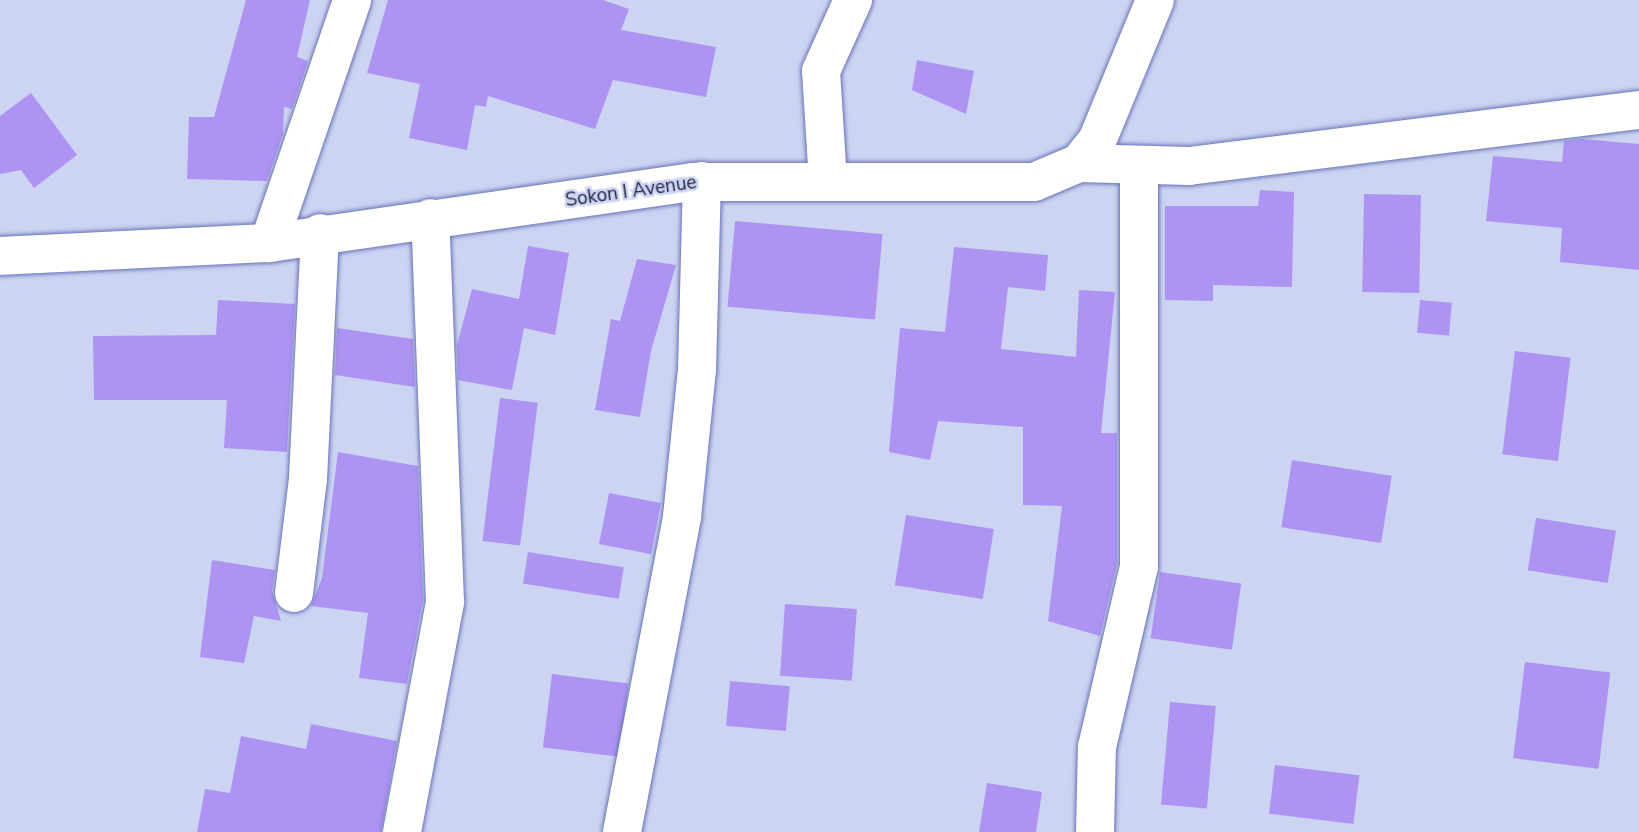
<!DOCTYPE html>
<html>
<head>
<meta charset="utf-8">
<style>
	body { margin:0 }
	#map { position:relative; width:1639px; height:832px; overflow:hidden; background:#ccd4f2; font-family:"Nunito Sans",sans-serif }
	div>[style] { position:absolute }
	.building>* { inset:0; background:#ad94f3; transform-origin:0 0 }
	.roads { filter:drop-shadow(0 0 2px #6773b8) drop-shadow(0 0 2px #6773b8) }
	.minor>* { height:38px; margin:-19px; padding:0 19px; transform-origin:19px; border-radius:19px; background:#fff }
	.tertiary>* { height:38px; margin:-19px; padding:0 19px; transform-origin:19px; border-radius:19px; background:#fff }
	span { translate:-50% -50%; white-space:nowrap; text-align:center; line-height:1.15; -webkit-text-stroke:5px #ccd4f2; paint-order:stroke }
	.street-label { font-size:19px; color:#1e2340 }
</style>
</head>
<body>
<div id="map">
	<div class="building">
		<div style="clip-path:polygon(246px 0,310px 0,297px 57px,308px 61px,292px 109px,284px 107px,283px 134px,267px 181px,187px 179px,189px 117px,214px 117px)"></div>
		<div style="clip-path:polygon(388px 0,603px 0,629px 9px,621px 30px,716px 47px,706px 97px,613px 80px,595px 129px,488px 96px,486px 107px,475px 105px,467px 150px,409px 138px,420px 84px,367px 73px)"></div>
		<div style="clip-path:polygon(917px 60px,974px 71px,966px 114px,912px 90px)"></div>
		<div style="clip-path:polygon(31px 93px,77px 155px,34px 188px,21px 170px,0 174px,0 116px)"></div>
		<div style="clip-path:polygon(1582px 139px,1639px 144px,1639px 270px,1560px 262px,1562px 228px,1486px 221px,1493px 156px,1562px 162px,1564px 141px)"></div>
		<div style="clip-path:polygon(1260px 190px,1294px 192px,1292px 287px,1213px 285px,1213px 301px,1165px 300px,1165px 206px,1258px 206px)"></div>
		<div style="left:1364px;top:194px;width:57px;height:98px;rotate:1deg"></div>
		<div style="left:735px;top:221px;width:148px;height:86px;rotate:5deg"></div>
		<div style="clip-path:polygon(528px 246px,569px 253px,555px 335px,524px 328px,512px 390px,458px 380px,457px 345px,472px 289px,519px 299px)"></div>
		<div style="clip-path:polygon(954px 247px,1048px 255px,1045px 291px,1008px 287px,1001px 349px,1076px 357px,1079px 290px,1115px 292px,1101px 433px,1117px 433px,1117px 564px,1100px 636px,1048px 621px,1062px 506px,1023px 505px,1023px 427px,938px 421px,930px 460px,889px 452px,900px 328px,945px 332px)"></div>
		<div style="clip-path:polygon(637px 259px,676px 265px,651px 351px,640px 417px,595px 410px,611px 319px,620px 321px)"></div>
		<div style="clip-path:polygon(218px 300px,295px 304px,287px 452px,224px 448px,227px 400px,94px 400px,93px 336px,216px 335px)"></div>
		<div style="left:1420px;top:300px;width:32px;height:33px;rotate:5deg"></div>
		<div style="clip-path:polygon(337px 328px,413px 339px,415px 387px,335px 375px)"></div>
		<div style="left:1515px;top:351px;width:56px;height:104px;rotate:7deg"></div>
		<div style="left:500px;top:398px;width:38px;height:144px;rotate:7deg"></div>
		<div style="clip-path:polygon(338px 452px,418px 466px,423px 599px,407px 684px,359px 678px,368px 613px,311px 606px,322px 578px)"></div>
		<div style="left:1292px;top:460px;width:101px;height:68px;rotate:9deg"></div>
		<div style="left:609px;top:493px;width:53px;height:52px;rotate:11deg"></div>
		<div style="left:906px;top:515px;width:89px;height:71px;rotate:9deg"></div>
		<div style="left:1536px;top:518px;width:81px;height:53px;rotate:9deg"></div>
		<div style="left:528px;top:552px;width:97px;height:32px;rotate:9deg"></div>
		<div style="clip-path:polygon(212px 560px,275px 570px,272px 591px,281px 621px,254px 616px,244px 663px,200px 657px)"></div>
		<div style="left:1160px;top:572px;width:82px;height:67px;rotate:8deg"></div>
		<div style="left:785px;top:604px;width:72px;height:72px;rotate:4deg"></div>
		<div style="left:1525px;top:662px;width:86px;height:97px;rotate:7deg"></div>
		<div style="left:552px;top:674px;width:77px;height:74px;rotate:7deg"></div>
		<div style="left:730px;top:681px;width:60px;height:45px;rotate:5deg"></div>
		<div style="left:1170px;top:702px;width:46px;height:103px;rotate:5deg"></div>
		<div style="clip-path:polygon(311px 724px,397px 741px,381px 832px,197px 832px,205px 789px,230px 793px,241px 736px,306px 749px)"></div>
		<div style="left:1275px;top:765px;width:85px;height:49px;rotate:7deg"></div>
		<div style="clip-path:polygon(987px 783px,1042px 792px,1036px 832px,979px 832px)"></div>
	</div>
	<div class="roads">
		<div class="minor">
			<div style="left:1079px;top:163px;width:110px;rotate:1.6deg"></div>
			<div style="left:1189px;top:166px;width:453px;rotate:-7.1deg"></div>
			<div style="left:828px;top:182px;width:111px;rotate:-93.6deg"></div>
			<div style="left:821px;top:71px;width:78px;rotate:-65.7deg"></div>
			<div style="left:269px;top:243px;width:257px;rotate:-71.1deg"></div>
			<div style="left:294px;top:593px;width:115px;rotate:-83deg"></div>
			<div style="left:308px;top:479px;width:246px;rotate:-87.2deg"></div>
			<div style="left:402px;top:832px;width:234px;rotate:-79.4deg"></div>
			<div style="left:445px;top:602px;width:384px;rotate:-92.2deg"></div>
			<div style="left:622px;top:832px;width:321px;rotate:-79.2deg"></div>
			<div style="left:682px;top:517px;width:148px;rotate:-84.2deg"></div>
			<div style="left:697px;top:370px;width:189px;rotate:-88.5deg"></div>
			<div style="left:1095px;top:832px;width:85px;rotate:-88.7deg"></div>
			<div style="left:1097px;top:747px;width:185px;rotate:-76.9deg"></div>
			<div style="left:1139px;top:567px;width:402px;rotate:-90deg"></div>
		</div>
		<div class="tertiary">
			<div style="left:0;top:256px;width:269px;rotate:-2.8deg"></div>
			<div style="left:269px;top:243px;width:428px;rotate:-8.2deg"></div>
			<div style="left:693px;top:182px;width:341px"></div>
			<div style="left:1034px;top:182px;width:49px;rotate:-22.9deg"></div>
			<div style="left:1079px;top:163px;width:28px;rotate:-51deg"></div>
			<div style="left:1097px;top:141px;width:152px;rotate:-67.6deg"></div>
		</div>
	</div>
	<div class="street-label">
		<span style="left:631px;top:192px;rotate:-8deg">Sokon I Avenue</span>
	</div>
</div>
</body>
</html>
